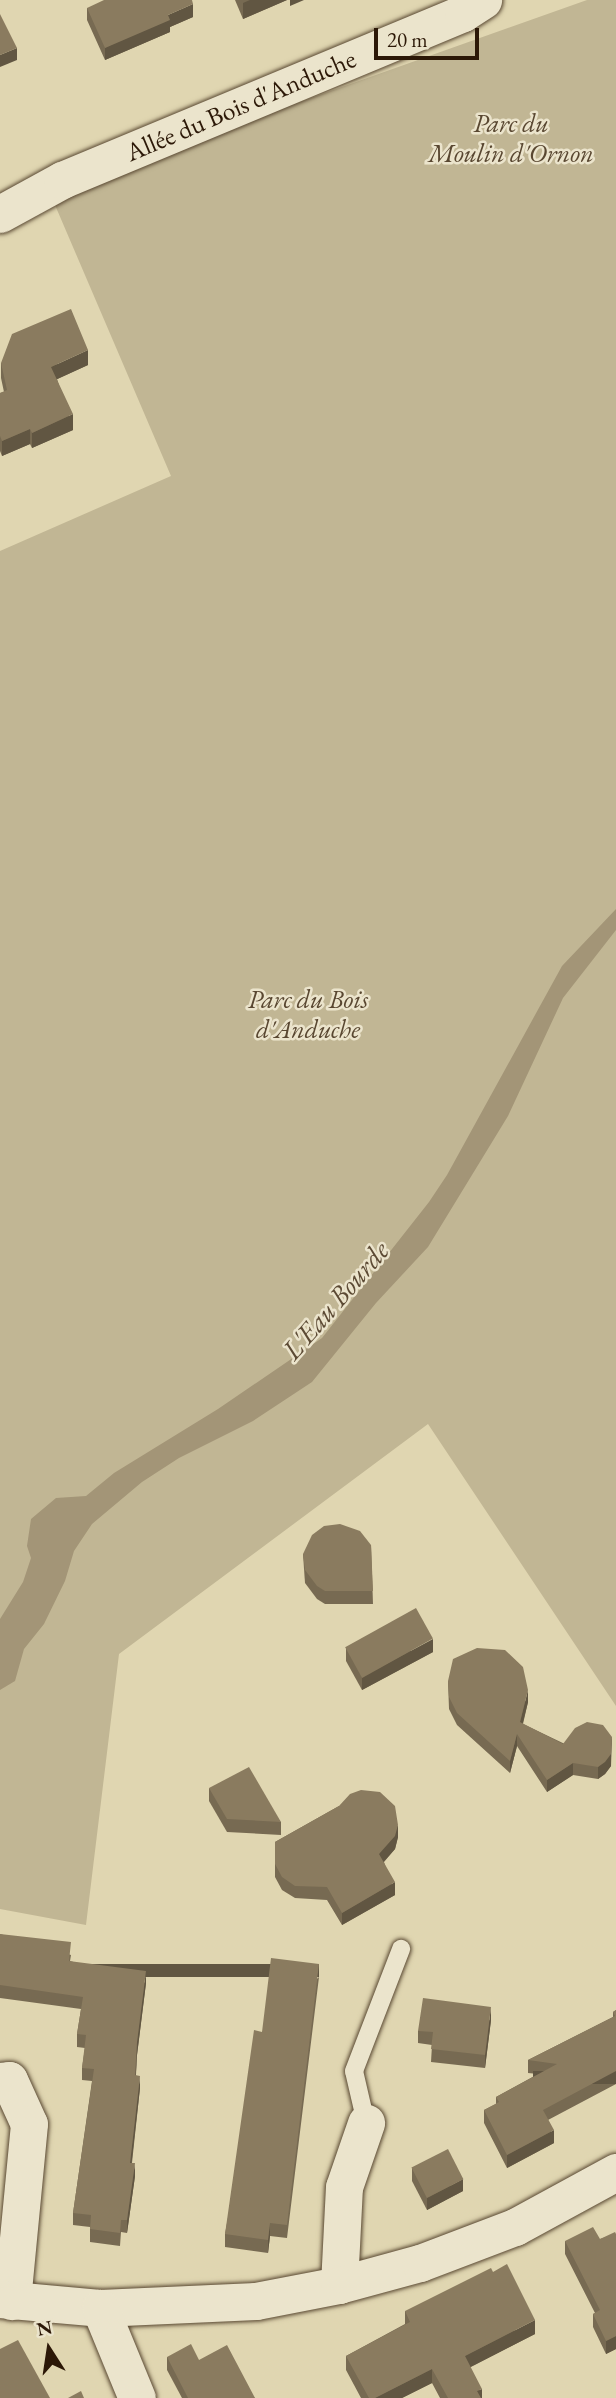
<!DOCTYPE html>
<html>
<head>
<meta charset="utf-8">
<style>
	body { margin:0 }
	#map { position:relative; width:616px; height:2398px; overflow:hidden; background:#e0d6b1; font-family:"EB Garamond",serif }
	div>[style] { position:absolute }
	.green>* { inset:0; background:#c1b694 }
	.water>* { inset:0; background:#a39577 }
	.roads { filter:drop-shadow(0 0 2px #594832) drop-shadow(0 0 2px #594832) }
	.service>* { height:18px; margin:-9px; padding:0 9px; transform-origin:9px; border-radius:9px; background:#ebe4cc }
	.minor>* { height:37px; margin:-18.5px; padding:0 18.5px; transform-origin:18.5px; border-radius:18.5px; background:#ebe4cc }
	.wall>* { inset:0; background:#776a52 }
	.shaded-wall>* { inset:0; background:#615642; transform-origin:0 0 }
	.building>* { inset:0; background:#8a7b5f; transform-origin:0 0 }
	span { translate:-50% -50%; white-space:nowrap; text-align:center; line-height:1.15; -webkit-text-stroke:5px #ebe4cc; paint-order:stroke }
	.street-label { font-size:26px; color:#2c1807 }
	.park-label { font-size:26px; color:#594731; font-style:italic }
	.water-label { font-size:28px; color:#5c4a34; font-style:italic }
	.north { position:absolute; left:14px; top:2314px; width:70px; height:70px; -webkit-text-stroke:5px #ebe4cc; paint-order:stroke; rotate:348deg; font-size:19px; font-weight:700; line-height:28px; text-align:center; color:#2c1807 }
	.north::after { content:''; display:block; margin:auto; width:24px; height:32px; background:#2c1807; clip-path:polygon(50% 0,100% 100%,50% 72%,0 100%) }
	.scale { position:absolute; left:374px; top:28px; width:105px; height:32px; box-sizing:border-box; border:4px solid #2c1807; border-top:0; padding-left:9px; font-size:21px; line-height:24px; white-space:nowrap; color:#2c1807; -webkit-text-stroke:5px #ebe4cc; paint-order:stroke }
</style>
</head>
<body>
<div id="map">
	<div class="green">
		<div style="clip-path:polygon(587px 0,616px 0,616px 1706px,428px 1424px,119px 1654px,86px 1925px,0 1909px,0 551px,171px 476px,49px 191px)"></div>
	</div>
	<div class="water">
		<div style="clip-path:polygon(616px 909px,616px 930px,563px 998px,508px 1116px,428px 1247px,376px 1303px,312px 1382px,253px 1421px,179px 1458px,142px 1482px,92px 1524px,74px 1551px,65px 1581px,44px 1624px,24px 1649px,15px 1681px,0 1690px,0 1619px,23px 1582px,31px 1558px,27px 1546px,31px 1519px,56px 1498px,86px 1496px,114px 1473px,218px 1409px,322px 1338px,429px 1202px,447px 1175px,562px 966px)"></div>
	</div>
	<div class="roads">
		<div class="service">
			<div style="left:366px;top:2123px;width:53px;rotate:-103deg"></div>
			<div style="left:354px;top:2071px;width:131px;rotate:-68.9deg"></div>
		</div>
		<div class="minor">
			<div style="left:0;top:214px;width:71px;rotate:-28.7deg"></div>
			<div style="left:62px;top:180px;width:434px;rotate:-22.6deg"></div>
			<div style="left:463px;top:13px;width:24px;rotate:-33deg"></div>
			<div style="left:0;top:2081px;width:9px;rotate:-6deg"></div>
			<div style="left:9px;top:2080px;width:48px;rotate:65.6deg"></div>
			<div style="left:29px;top:2124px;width:178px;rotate:95.5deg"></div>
			<div style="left:339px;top:2285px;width:98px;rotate:-87.1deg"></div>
			<div style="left:344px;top:2187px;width:68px;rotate:-71deg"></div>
			<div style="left:0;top:2299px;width:100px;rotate:5.1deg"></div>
			<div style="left:100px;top:2308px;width:156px;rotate:-2.6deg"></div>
			<div style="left:256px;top:2301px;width:85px;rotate:-10.9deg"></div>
			<div style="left:339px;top:2285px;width:84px;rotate:-15.2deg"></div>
			<div style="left:420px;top:2263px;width:102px;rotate:-20.8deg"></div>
			<div style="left:515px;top:2227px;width:115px;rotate:-28.6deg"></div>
			<div style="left:100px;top:2308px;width:97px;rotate:67.7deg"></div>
		</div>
	</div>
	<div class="wall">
		<div style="clip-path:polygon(235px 0,287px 0,243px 19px)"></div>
		<div style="clip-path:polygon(87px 8px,193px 17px,170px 27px,170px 32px,105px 60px,87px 20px)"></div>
		<div style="clip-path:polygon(1px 363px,88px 365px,57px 379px,73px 430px,32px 448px,30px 444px,2px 456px,0 451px,0 393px,4px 392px,1px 378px)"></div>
		<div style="clip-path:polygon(371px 1545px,373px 1604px,325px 1604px,317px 1599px,305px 1583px,303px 1554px)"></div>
		<div style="clip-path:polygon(346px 1648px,433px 1652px,362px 1690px,346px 1661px)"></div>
		<div style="clip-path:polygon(448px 1681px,528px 1702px,523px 1724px,611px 1766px,605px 1774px,598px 1779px,573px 1775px,547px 1792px,517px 1746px,510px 1773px,457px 1725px,449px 1709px)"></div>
		<div style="clip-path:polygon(209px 1788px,281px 1822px,281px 1835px,227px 1832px,209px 1801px)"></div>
		<div style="clip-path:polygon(339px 1806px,398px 1837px,395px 1849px,384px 1862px,395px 1895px,342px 1925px,327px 1900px,295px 1898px,282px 1890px,275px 1877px,275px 1842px)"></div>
		<div style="clip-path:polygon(0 1934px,71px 1955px,70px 1961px,146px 1983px,137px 2055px,136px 2075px,140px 2088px,132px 2163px,135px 2176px,127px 2233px,121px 2232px,120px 2246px,90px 2242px,90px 2227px,73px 2225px,73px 2213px,92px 2081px,82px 2080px,82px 2068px,85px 2048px,77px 2047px,77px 2034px,81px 2009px,0 1998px)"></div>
		<div style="clip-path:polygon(319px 1977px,287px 2238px,270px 2236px,268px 2253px,225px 2247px,225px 2234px,262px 2032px)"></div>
		<div style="clip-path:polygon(616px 2010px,616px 2084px,548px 2120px,554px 2143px,507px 2168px,484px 2123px,484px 2110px,496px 2104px,496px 2097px,538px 2074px,528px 2073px,528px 2060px,613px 2017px,613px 2012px)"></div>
		<div style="clip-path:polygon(491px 2020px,485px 2068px,431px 2062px,432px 2045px,418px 2043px,418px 2031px)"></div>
		<div style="clip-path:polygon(412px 2168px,463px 2191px,427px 2210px,412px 2181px)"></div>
		<div style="clip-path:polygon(616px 2234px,616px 2349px,606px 2354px,593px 2327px,593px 2314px,595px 2313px,565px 2254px,565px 2241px,600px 2239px)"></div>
		<div style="clip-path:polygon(405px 2311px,535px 2334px,470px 2367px,482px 2398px,440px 2398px,432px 2383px,402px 2398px,361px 2398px,346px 2370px,346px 2356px,405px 2324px)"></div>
		<div style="clip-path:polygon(167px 2357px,199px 2360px,255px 2398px,182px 2398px,167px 2370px)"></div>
	</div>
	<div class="shaded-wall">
		<div style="clip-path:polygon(250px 0,287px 0,243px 19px,243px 3px)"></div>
		<div style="clip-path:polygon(290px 0,304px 0,290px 6px)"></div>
		<div style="clip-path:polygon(193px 4px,193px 17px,170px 27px,170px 32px,105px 60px,105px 48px,168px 15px)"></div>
		<div style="clip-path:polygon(17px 48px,17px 60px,0 67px,0 55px)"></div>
		<div style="clip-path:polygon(88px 350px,88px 365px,51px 382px,51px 367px)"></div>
		<div style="clip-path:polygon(73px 414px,73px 430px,32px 448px,32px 433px)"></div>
		<div style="clip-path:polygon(30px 429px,30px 444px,2px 456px,2px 441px)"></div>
		<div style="clip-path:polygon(433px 1639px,433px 1652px,362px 1690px,362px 1677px)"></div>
		<div style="clip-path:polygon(528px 1690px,528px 1702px,520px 1734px,520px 1722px)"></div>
		<div style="clip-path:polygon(517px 1734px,517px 1746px,510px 1773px,510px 1761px)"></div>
		<div style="clip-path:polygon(612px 1737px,611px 1766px,605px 1774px,598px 1779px,598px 1767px)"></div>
		<div style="clip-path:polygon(573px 1763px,573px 1775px,547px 1792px,547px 1780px)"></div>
		<div style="clip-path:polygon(398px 1825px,398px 1837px,395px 1849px,379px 1867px,379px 1854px)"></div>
		<div style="clip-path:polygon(395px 1882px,395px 1895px,342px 1925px,342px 1913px)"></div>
		<div style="left:319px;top:1964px;width:13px;height:263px;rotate:90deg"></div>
		<div style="clip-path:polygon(146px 1971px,146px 1983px,137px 2055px,135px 2088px,137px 2042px)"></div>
		<div style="clip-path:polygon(491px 2007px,491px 2020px,485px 2068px,485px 2055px)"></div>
		<div style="left:616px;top:2071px;width:13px;height:83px;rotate:90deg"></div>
		<div style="clip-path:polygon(140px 2076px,140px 2088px,130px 2176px,130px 2163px)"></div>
		<div style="clip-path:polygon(554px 2130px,554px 2143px,507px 2168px,507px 2155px)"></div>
		<div style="clip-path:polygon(135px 2163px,135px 2176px,127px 2233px,127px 2220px)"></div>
		<div style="clip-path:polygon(463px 2179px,463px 2191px,427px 2210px,427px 2198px)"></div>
		<div style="clip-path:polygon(270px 2223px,270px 2236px,268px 2253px,268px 2240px)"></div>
		<div style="clip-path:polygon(535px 2320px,535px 2334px,465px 2370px,465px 2356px)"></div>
		<div style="clip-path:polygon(616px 2336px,616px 2349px,606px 2354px,606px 2341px)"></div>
		<div style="clip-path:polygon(432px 2369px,432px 2383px,402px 2398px,375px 2398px)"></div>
		<div style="clip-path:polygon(482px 2389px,482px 2398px,477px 2398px,477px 2391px)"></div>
	</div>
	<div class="building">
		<div style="clip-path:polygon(104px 0,192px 0,193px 4px,168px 15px,170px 20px,105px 48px,87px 8px)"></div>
		<div style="clip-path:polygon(0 14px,17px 48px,0 55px)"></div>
		<div style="clip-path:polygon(71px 309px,88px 350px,51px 367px,73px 414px,32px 433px,30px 429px,2px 441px,0 436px,0 393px,7px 390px,1px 363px,12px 334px)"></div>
		<div style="clip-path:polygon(340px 1524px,360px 1531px,371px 1545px,373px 1591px,325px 1591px,317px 1586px,305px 1570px,303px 1554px,312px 1535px,324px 1526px)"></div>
		<div style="left:416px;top:1608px;width:35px;height:81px;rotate:61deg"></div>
		<div style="clip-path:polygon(477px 1648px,505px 1650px,523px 1667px,528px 1690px,520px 1722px,563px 1744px,575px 1728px,587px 1722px,603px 1725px,612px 1737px,611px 1754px,605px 1762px,598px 1767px,573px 1763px,547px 1780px,517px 1734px,510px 1761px,457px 1713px,449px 1697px,448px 1681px,453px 1659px)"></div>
		<div style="clip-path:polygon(249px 1767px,281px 1822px,227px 1819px,209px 1788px)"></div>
		<div style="clip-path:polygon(361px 1790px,380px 1792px,395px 1806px,398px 1825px,395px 1836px,379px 1854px,395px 1882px,342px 1913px,327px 1887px,295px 1886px,282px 1877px,275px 1864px,275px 1842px,339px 1806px,350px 1794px)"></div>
		<div style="clip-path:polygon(0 1934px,71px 1942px,69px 1961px,146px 1971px,137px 2042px,135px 2075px,140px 2076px,130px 2163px,135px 2163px,127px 2220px,121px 2220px,120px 2233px,90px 2229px,91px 2215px,73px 2213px,94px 2069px,82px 2068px,86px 2035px,77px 2034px,83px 1997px,0 1985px)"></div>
		<div style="clip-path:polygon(271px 1958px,319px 1964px,287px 2225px,270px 2223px,268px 2240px,225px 2234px,254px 2030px,262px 2032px)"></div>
		<div style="clip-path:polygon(423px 1998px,491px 2007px,485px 2055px,431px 2049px,433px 2032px,418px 2031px)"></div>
		<div style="clip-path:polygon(616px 2010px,616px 2071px,543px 2110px,554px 2130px,507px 2155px,484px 2110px,499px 2102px,496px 2097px,557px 2064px,528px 2060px,615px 2016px,613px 2012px)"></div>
		<div style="left:448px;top:2149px;width:34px;height:41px;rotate:63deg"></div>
		<div style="clip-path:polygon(593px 2227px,600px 2239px,615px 2232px,616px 2234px,616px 2336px,606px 2341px,593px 2314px,600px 2310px,565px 2241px)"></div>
		<div style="clip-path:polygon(507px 2264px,535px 2320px,465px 2356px,482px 2389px,477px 2391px,481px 2398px,448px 2398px,432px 2369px,375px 2398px,369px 2398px,346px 2356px,410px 2322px,405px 2311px,491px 2268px,493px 2272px)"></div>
		<div style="clip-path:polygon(18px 2340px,50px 2398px,0 2398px,0 2349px)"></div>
		<div style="clip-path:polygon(191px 2344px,199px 2360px,227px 2345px,255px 2398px,188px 2398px,167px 2357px)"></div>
		<div style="clip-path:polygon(81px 2391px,84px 2398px,68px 2398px)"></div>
	</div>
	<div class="street-label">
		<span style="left:241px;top:106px;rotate:-23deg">Allée du Bois d'Anduche</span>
	</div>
	<div class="park-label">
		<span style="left:511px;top:139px">Parc du<br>Moulin d'Ornon</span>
		<span style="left:308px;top:1015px">Parc du Bois<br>d'Anduche</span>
	</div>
	<div class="water-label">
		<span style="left:335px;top:1300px;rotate:-49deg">L'Eau Bourde</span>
	</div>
	<div class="north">N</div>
	<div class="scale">20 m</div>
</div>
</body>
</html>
